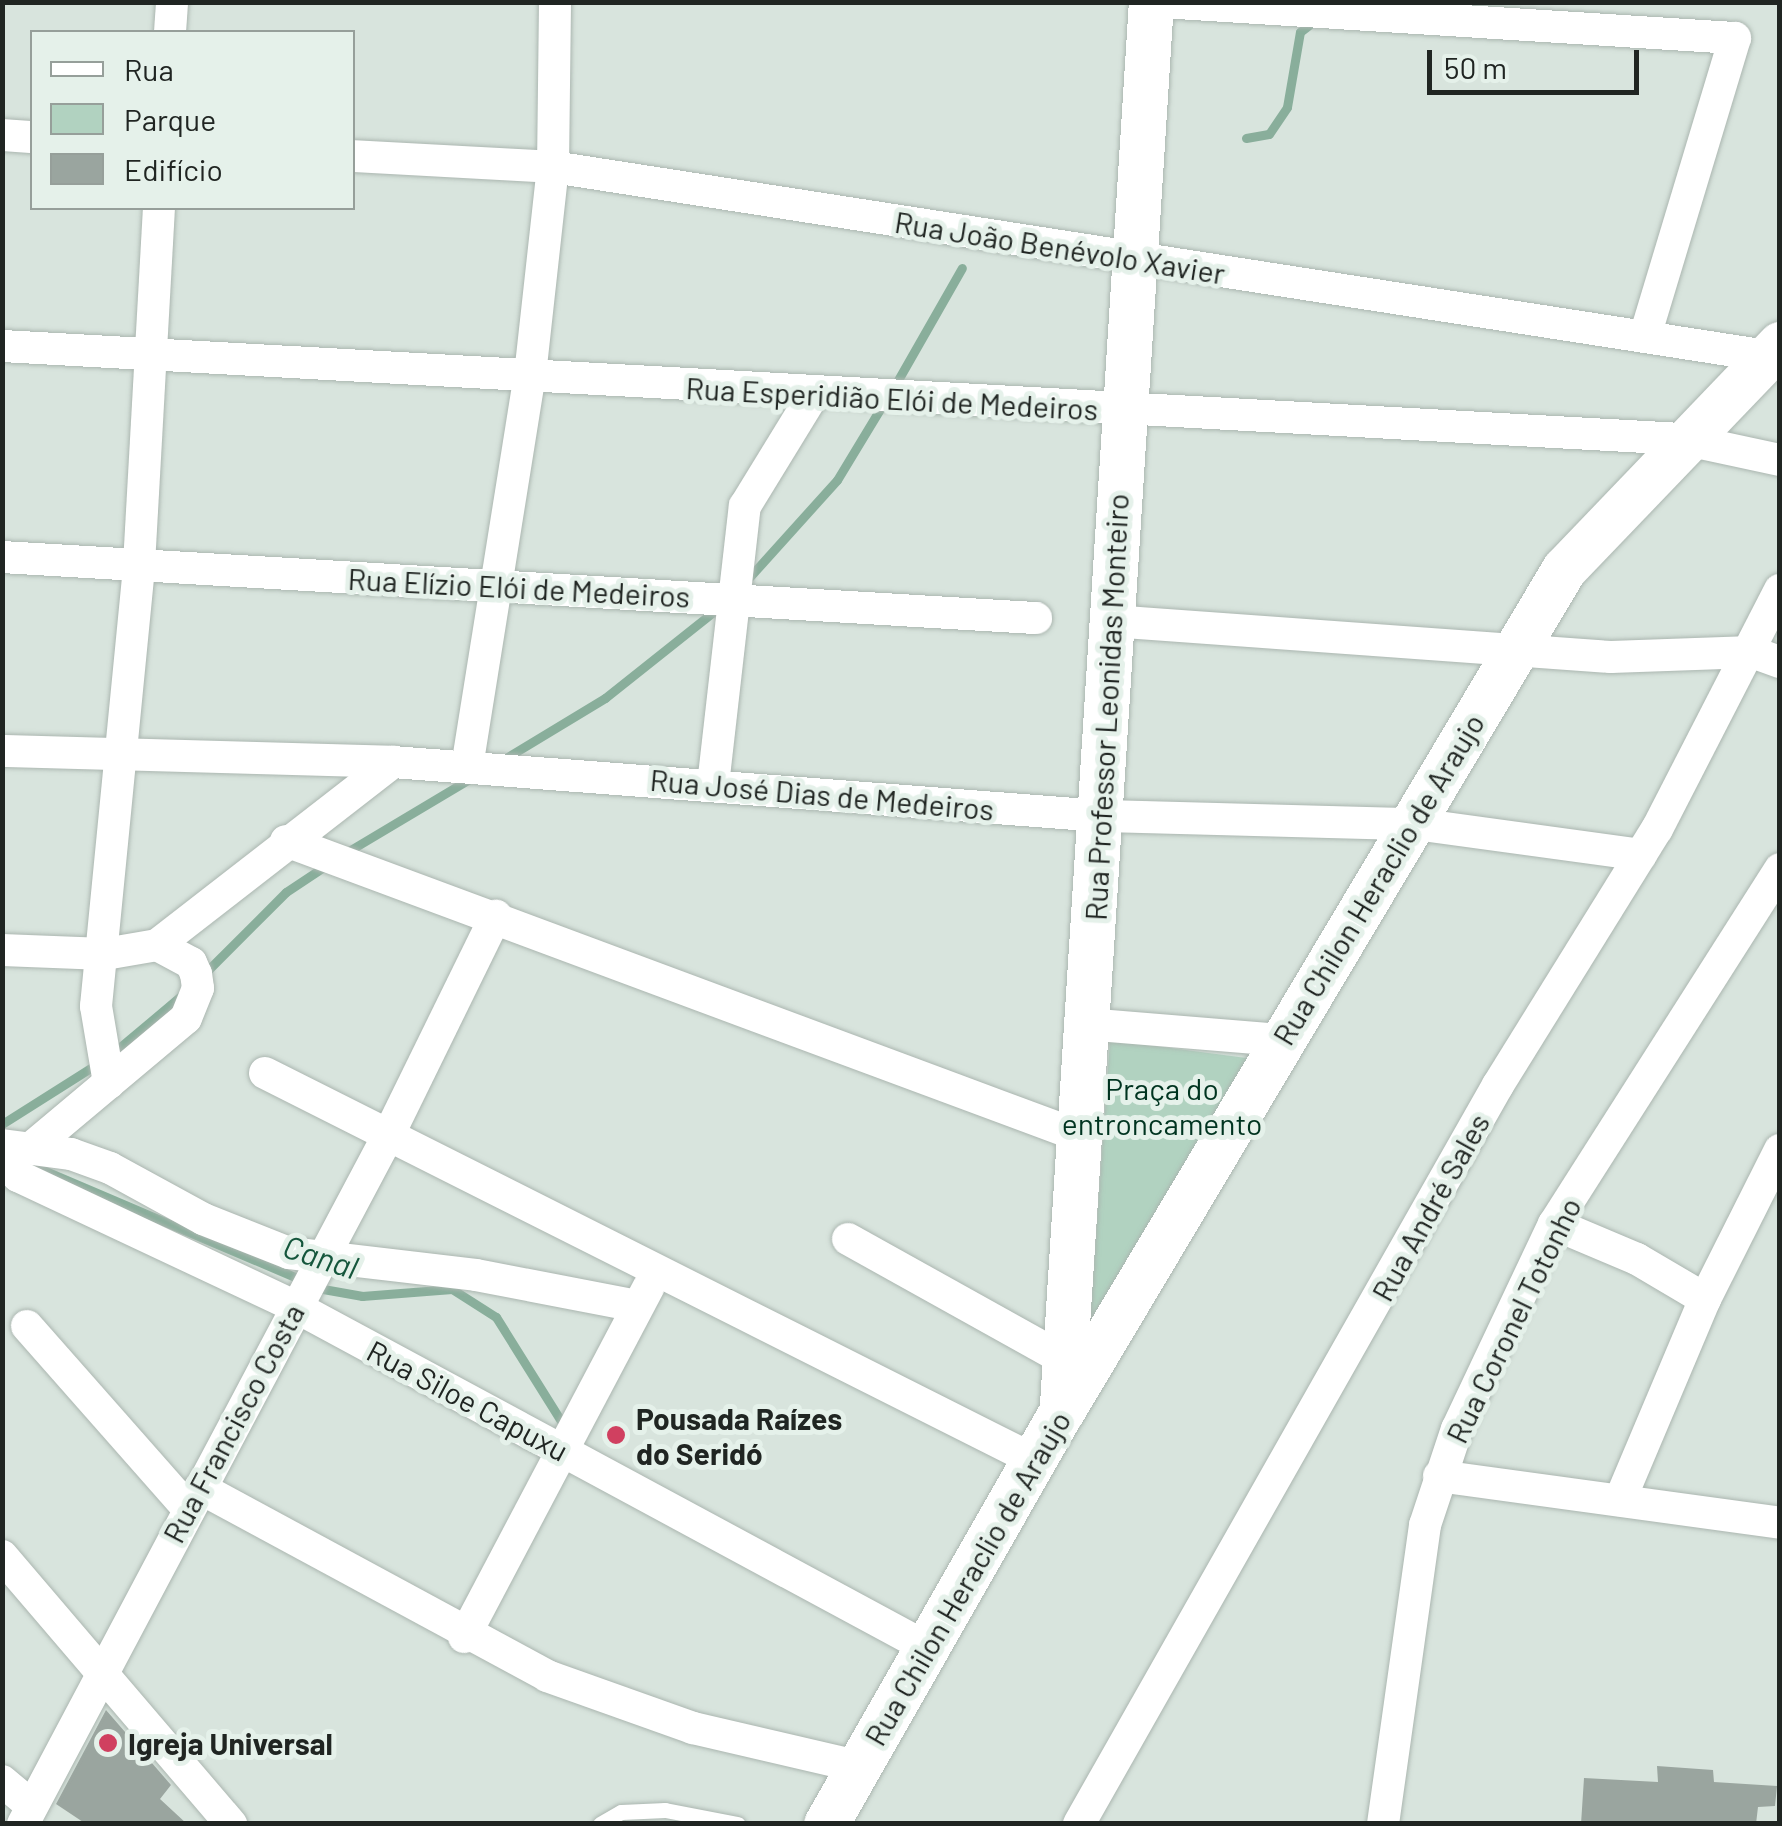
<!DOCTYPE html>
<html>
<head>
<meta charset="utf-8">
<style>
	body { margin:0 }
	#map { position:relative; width:1782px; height:1826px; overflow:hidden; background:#d8e4dd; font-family:Barlow,sans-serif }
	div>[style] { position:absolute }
	.green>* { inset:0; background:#b1d2c0 }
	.stream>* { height:9px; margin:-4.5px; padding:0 4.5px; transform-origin:4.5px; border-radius:4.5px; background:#89ae9b }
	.building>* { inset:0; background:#9aa59f }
	.roads { filter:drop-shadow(0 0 2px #abb6b0) drop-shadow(0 0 2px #abb6b0) }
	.lane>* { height:15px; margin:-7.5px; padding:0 7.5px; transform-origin:7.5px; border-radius:7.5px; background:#fff }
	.street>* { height:32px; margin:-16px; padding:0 16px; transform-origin:16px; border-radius:16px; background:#fff }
	.secondary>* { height:45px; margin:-22.5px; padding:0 22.5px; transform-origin:22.5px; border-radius:22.5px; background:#fff }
	.dots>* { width:28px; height:28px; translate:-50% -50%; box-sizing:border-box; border:5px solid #e5f1ea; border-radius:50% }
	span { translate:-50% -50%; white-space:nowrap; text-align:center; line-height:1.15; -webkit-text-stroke:10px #e5f1ea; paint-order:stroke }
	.street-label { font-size:30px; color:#202522 }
	.park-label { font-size:30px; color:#003420 }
	.poi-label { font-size:30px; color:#202522; font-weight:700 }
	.left { translate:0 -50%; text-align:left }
	.water-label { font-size:32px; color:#15563c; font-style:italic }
	.frame { position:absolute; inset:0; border:5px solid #202522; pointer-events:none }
	.legend { position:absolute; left:30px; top:30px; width:325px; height:180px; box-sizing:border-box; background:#e5f1ea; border:2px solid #969f9a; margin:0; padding:12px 18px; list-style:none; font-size:30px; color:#202522 }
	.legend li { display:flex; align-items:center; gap:20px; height:50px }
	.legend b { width:50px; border:2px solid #969f9a }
	.scale { position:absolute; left:1427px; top:50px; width:212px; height:45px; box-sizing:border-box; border:5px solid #202522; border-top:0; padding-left:12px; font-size:30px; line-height:35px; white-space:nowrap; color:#202522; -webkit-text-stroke:8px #e5f1ea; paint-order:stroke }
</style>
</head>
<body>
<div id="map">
	<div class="green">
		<div style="clip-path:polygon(1110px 1040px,1254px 1059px,1089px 1336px)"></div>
	</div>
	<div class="stream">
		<div style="left:1246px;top:138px;width:23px;rotate:-10deg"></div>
		<div style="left:1269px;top:134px;width:32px;rotate:-56deg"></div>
		<div style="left:1287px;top:107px;width:76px;rotate:-80.2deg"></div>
		<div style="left:1300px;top:32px;width:16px;rotate:-38deg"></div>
		<div style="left:894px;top:387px;width:137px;rotate:-60.3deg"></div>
		<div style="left:746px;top:581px;width:136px;rotate:-48deg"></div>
		<div style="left:837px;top:480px;width:89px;rotate:-58.8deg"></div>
		<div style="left:506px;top:758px;width:116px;rotate:-31.2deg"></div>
		<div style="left:605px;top:698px;width:143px;rotate:-38.5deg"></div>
		<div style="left:342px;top:855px;width:150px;rotate:-30.8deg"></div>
		<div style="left:203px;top:975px;width:117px;rotate:-45deg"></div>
		<div style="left:286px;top:892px;width:47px;rotate:-33.7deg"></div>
		<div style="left:113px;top:1053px;width:89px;rotate:-40deg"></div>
		<div style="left:2px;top:1124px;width:116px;rotate:-32.3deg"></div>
		<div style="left:24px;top:1162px;width:325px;rotate:23deg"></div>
		<div style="left:323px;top:1289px;width:40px;rotate:10deg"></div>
		<div style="left:362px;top:1296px;width:90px;rotate:-4.4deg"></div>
		<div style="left:452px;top:1289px;width:52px;rotate:32.5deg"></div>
		<div style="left:496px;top:1317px;width:132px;rotate:58deg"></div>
	</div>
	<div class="building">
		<div style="clip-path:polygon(106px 1710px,171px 1785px,160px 1799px,187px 1824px,86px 1824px,56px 1804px)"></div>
		<div style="clip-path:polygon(1657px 1766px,1713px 1770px,1714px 1782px,1777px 1786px,1775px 1806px,1758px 1807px,1756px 1824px,1581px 1824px,1584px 1778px,1658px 1782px)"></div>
	</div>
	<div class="roads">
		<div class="lane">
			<div style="left:600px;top:1824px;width:24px;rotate:-30deg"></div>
			<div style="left:621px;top:1812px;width:44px;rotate:-2.6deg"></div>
			<div style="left:665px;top:1810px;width:74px;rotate:10.9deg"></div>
		</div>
		<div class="street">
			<div style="left:1162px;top:2px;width:574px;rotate:3.6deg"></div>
			<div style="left:1735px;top:38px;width:311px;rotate:106.8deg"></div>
			<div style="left:170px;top:32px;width:30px;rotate:-86deg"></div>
			<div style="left:2px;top:135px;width:30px;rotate:4deg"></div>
			<div style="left:352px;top:156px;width:201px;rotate:3.1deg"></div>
			<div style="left:553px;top:167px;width:1229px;rotate:8.85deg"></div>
			<div style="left:2px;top:346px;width:1683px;rotate:3.17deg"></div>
			<div style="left:1682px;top:439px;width:100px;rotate:12.1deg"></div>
			<div style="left:2px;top:557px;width:1036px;rotate:3.38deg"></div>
			<div style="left:1111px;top:621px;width:501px;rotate:4.12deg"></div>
			<div style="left:1611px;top:657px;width:141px;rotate:-2deg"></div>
			<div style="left:1752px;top:652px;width:30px;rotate:20deg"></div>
			<div style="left:2px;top:751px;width:391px;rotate:1.6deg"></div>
			<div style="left:393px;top:762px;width:711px;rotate:4.36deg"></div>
			<div style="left:1102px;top:816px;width:314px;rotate:1.5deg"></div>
			<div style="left:1416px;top:824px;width:227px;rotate:7.8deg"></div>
			<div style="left:467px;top:767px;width:397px;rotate:-80.9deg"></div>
			<div style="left:530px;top:375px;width:209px;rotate:-83.7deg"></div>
			<div style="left:553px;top:167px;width:165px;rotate:-89.3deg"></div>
			<div style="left:713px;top:785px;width:281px;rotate:-83.5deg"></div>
			<div style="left:745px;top:506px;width:130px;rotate:-58.5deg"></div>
			<div style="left:286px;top:841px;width:844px;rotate:20.39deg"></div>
			<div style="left:2px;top:950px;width:103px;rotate:2.2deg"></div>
			<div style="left:105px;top:954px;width:53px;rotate:-9.8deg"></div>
			<div style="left:157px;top:945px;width:299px;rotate:-37.8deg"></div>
			<div style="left:1086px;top:1024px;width:197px;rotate:4.7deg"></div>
			<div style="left:265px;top:1073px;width:863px;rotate:26.71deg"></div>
			<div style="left:109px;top:1083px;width:78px;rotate:-99.6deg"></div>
			<div style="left:96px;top:1006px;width:443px;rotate:-84.4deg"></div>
			<div style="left:139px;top:565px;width:358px;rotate:-86.8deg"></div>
			<div style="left:2px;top:1145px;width:70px;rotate:7.4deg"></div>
			<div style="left:71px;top:1154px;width:41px;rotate:19.7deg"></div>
			<div style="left:110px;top:1168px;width:106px;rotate:28.7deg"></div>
			<div style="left:203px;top:1219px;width:92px;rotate:21.6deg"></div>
			<div style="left:289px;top:1253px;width:188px;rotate:6.7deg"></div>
			<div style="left:476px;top:1275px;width:164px;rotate:10.9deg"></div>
			<div style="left:31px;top:1148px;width:202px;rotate:-40deg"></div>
			<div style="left:186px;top:1018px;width:32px;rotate:-68deg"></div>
			<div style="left:198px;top:988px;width:14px;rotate:-98deg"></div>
			<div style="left:196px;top:974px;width:12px;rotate:-114deg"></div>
			<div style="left:191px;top:963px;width:38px;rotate:-152deg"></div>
			<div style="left:2px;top:1160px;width:23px;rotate:45deg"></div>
			<div style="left:18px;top:1176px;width:305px;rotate:25.2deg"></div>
			<div style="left:294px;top:1306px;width:723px;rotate:28.34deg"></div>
			<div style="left:1554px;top:1224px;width:90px;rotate:22.9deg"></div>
			<div style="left:1637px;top:1259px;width:79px;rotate:30.5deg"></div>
			<div style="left:848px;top:1239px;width:247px;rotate:29.1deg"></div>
			<div style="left:27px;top:1326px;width:245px;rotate:48.6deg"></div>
			<div style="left:1439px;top:1476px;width:344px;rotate:7.8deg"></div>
			<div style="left:200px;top:1488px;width:395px;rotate:28.4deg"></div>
			<div style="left:547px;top:1676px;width:155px;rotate:19.6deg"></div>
			<div style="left:693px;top:1728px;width:171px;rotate:13.1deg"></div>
			<div style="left:1620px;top:1500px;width:218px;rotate:-67.1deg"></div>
			<div style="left:1705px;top:1299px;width:167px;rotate:-63.3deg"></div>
			<div style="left:2px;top:1556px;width:353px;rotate:49.5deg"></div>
			<div style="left:464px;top:1637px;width:395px;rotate:-62.2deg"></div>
			<div style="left:2px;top:1781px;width:39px;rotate:40deg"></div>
			<div style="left:23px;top:1824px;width:783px;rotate:-62.06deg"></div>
			<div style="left:390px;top:1132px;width:241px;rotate:-63.9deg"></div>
			<div style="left:1079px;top:1824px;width:850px;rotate:-60.45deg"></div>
			<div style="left:1498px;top:1085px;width:301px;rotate:-58.2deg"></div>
			<div style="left:1657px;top:829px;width:269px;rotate:-62.8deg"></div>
			<div style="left:1383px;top:1824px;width:302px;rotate:-82deg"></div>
			<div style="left:1425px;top:1525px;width:101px;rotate:-71.6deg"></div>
			<div style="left:1457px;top:1429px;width:227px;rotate:-64.7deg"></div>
			<div style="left:1554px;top:1224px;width:421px;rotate:-57.5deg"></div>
		</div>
		<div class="secondary">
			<div style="left:1062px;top:1404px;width:1405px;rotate:-86.37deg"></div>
			<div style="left:826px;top:1824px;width:476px;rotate:-60.3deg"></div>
			<div style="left:1062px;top:1411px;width:980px;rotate:-59.2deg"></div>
			<div style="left:1564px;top:569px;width:312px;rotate:-46.2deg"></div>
		</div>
	</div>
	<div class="dots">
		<div style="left:616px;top:1435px;background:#d04060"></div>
		<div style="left:108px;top:1743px;background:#d04060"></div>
	</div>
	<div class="street-label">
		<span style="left:1060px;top:247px;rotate:9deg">Rua João Benévolo Xavier</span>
		<span style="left:892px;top:398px;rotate:3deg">Rua Esperidião Elói de Medeiros</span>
		<span style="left:519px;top:587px;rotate:3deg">Rua Elízio Elói de Medeiros</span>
		<span style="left:1106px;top:707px;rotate:-87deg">Rua Professor Leonidas Monteiro</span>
		<span style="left:822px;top:794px;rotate:5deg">Rua José Dias de Medeiros</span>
		<span style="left:1378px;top:879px;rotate:-59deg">Rua Chilon Heraclio de Araujo</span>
		<span style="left:1430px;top:1207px;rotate:-61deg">Rua André Sales</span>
		<span style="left:1513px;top:1320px;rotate:-64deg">Rua Coronel Totonho</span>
		<span style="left:468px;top:1400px;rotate:28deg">Rua Siloe Capuxu</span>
		<span style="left:233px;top:1423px;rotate:-62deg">Rua Francisco Costa</span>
		<span style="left:967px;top:1578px;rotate:-60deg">Rua Chilon Heraclio de Araujo</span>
	</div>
	<div class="park-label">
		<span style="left:1162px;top:1105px">Praça do<br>entroncamento</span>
	</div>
	<div class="poi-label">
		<span class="left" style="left:636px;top:1435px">Pousada Raízes<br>do Seridó</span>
		<span class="left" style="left:128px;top:1743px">Igreja Universal</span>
	</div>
	<div class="water-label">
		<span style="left:321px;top:1256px;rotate:18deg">Canal</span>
	</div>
	<div class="frame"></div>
	<ul class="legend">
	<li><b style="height:12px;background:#fff"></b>Rua</li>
	<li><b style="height:28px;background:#b1d2c0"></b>Parque</li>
	<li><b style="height:28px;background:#9aa59f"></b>Edifício</li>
	</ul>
	<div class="scale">50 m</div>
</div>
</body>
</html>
